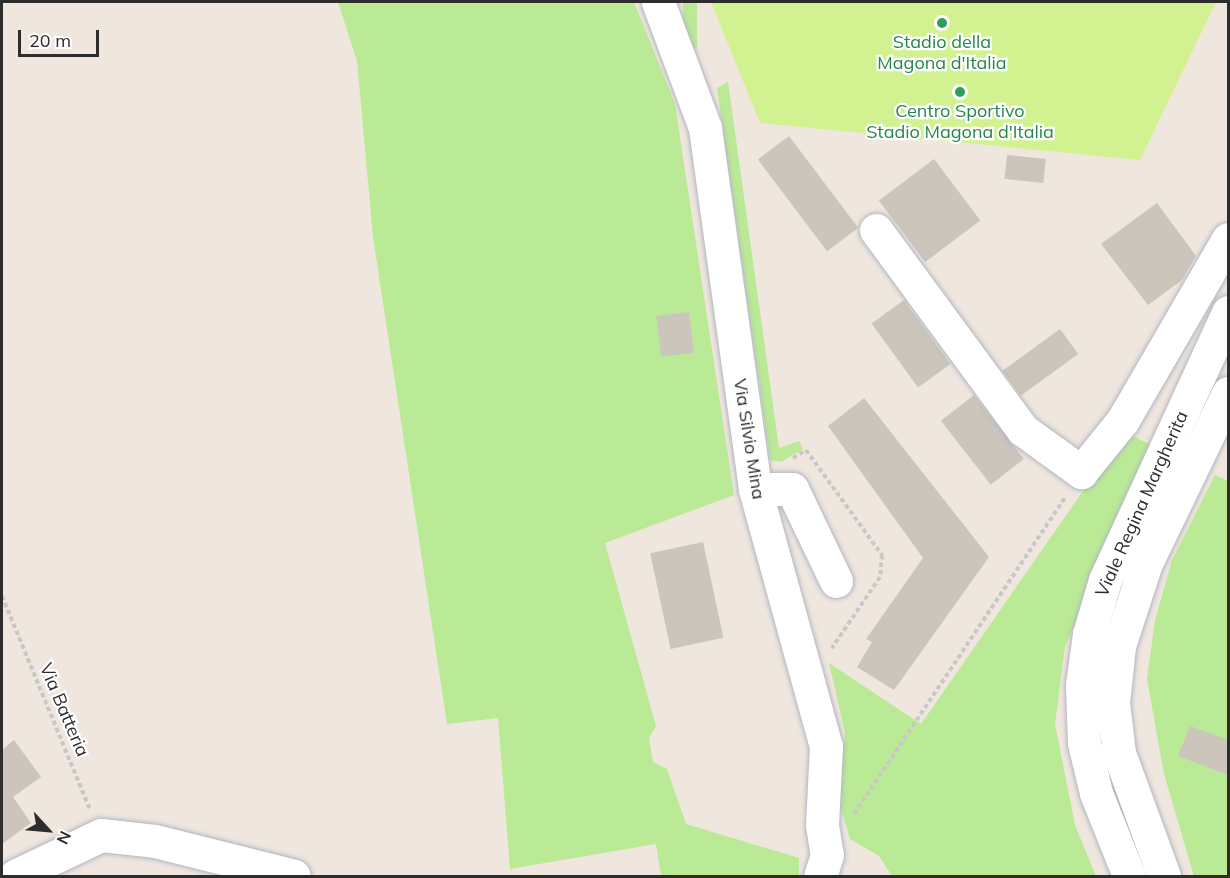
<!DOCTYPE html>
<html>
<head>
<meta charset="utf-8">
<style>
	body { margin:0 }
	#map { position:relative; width:1230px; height:878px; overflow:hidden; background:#efe6de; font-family:Mulish,sans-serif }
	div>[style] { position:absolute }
	.green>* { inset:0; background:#baea96; transform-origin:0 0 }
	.pitch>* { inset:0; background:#d2f291 }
	.building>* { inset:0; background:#cbc5bc; transform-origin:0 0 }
	.path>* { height:4px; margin-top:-2px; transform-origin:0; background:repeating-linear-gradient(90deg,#c8c8c8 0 4.5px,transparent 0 7.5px) }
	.roads { filter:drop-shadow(0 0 2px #b2b6c1) drop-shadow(0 0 2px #b2b6c1) }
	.minor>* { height:33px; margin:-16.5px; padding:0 16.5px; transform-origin:16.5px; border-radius:16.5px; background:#fff }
	.dots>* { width:16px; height:16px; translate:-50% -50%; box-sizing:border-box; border:3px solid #fff; border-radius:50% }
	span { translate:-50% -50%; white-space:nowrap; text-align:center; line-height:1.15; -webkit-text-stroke:4.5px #fff; paint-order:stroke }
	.leisure-label { font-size:18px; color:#27864d }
	.street-label { font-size:18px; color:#2d2d2d }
	.frame { position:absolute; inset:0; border:3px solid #2d2d2d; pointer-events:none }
	.north { position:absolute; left:18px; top:800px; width:60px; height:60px; -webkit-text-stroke:4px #fff; paint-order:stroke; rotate:116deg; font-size:16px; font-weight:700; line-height:24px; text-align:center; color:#2d2d2d }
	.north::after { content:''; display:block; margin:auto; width:21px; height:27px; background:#2d2d2d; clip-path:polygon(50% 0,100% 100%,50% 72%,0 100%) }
	.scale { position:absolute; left:18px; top:30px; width:81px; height:27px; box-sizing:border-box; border:3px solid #2d2d2d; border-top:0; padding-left:8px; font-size:18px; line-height:21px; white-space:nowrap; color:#2d2d2d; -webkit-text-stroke:4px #fff; paint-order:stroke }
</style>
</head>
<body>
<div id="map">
	<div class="green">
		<div style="clip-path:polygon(338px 2px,634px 2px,675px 104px,734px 495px,605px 543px,656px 726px,649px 738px,653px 762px,667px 769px,686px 824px,799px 858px,799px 876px,661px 876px,656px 844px,510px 869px,498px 718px,447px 724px,373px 237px,357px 61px)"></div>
		<div style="left:683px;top:2px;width:14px;height:46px"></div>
		<div style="clip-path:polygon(728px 82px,779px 448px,799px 441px,803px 449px,781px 462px,770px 460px,717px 88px)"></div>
		<div style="clip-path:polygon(1124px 432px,1153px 446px,1065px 647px,1055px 724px,1075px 825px,1096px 876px,892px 876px,879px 856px,850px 839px,839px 802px,845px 733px,829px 663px,921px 724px)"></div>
		<div style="clip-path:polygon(1215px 475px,1228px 481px,1228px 876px,1194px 876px,1164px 774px,1147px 679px,1155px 620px,1172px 560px)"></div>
	</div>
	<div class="pitch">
		<div style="clip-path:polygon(711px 2px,1216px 2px,1140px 160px,760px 123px)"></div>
	</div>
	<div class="building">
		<div style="left:789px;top:136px;width:115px;height:39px;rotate:53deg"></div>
		<div style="left:1007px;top:155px;width:39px;height:24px;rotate:6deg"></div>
		<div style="left:934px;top:159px;width:77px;height:69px;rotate:53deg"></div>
		<div style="clip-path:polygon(1157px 203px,1196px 256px,1182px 280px,1148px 305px,1101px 244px)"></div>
		<div style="left:904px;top:300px;width:79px;height:40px;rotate:54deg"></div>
		<div style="left:689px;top:312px;width:41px;height:33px;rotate:83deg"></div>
		<div style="left:1060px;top:329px;width:31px;height:71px;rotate:54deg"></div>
		<div style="left:974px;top:395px;width:81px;height:42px;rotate:52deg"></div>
		<div style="clip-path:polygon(864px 398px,989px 557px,894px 690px,857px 667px,872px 642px,866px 639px,923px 558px,828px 426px)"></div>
		<div style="left:703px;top:542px;width:98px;height:54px;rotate:78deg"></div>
		<div style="clip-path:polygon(1190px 726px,1228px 740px,1228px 775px,1178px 756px)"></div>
		<div style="clip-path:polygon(14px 740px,41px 777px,13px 797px,31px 823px,2px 844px,2px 750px)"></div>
	</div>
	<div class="path">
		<div style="left:793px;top:458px;width:15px;rotate:-32deg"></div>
		<div style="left:806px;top:450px;width:130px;rotate:54.1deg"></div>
		<div style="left:882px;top:555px;width:22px;rotate:95deg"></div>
		<div style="left:880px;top:577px;width:86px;rotate:124.1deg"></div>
		<div style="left:2px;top:596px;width:230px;rotate:67.6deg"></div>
		<div style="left:854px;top:814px;width:382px;rotate:-56.3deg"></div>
	</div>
	<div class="roads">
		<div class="minor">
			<div style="left:658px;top:2px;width:134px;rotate:69.5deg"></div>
			<div style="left:705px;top:128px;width:364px;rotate:82.1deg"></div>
			<div style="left:755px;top:489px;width:267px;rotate:74.6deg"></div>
			<div style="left:826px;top:746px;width:79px;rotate:92.9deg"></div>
			<div style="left:822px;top:825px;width:30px;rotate:81deg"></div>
			<div style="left:827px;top:855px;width:22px;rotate:108deg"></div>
			<div style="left:876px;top:230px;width:248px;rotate:53.7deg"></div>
			<div style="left:1023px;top:430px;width:72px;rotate:35.9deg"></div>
			<div style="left:1081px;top:472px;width:67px;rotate:-51.1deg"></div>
			<div style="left:1123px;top:420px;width:209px;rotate:-59.9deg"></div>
			<div style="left:755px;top:489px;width:37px"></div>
			<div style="left:792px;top:489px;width:102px;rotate:64.4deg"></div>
			<div style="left:15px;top:876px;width:95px;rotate:-25.5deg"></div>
			<div style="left:101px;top:835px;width:54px;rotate:6.3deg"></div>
			<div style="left:155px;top:841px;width:143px;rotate:14.1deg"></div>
			<div style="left:1129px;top:876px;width:89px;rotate:-111.7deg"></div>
			<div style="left:1096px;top:793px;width:51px;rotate:-103.5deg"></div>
			<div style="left:1084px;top:743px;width:58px;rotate:-92deg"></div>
			<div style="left:1082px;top:685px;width:51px;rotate:-82.2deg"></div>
			<div style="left:1089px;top:634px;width:56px;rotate:-73.5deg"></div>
			<div style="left:1105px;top:580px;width:295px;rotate:-65.3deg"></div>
			<div style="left:1164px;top:876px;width:131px;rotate:-110.1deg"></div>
			<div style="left:1119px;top:753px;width:50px;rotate:-96.8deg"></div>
			<div style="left:1113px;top:703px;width:57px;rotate:-84deg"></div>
			<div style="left:1119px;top:646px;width:87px;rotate:-72deg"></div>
			<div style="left:1146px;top:563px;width:189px;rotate:-64.2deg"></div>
		</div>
	</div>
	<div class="dots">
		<div style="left:942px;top:23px;background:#2e9e5b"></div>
		<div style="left:960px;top:92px;background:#2e9e5b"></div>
	</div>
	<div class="leisure-label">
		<span style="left:942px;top:53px">Stadio della<br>Magona d'Italia</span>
		<span style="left:960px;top:122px">Centro Sportivo<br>Stadio Magona d'Italia</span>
	</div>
	<div class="street-label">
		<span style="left:749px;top:439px;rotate:81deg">Via Silvio Mina</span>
		<span style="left:1142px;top:504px;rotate:-66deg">Viale Regina Margherita</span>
		<span style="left:64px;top:710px;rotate:67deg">Via Batteria</span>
	</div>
	<div class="frame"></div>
	<div class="north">N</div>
	<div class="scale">20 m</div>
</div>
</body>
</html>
